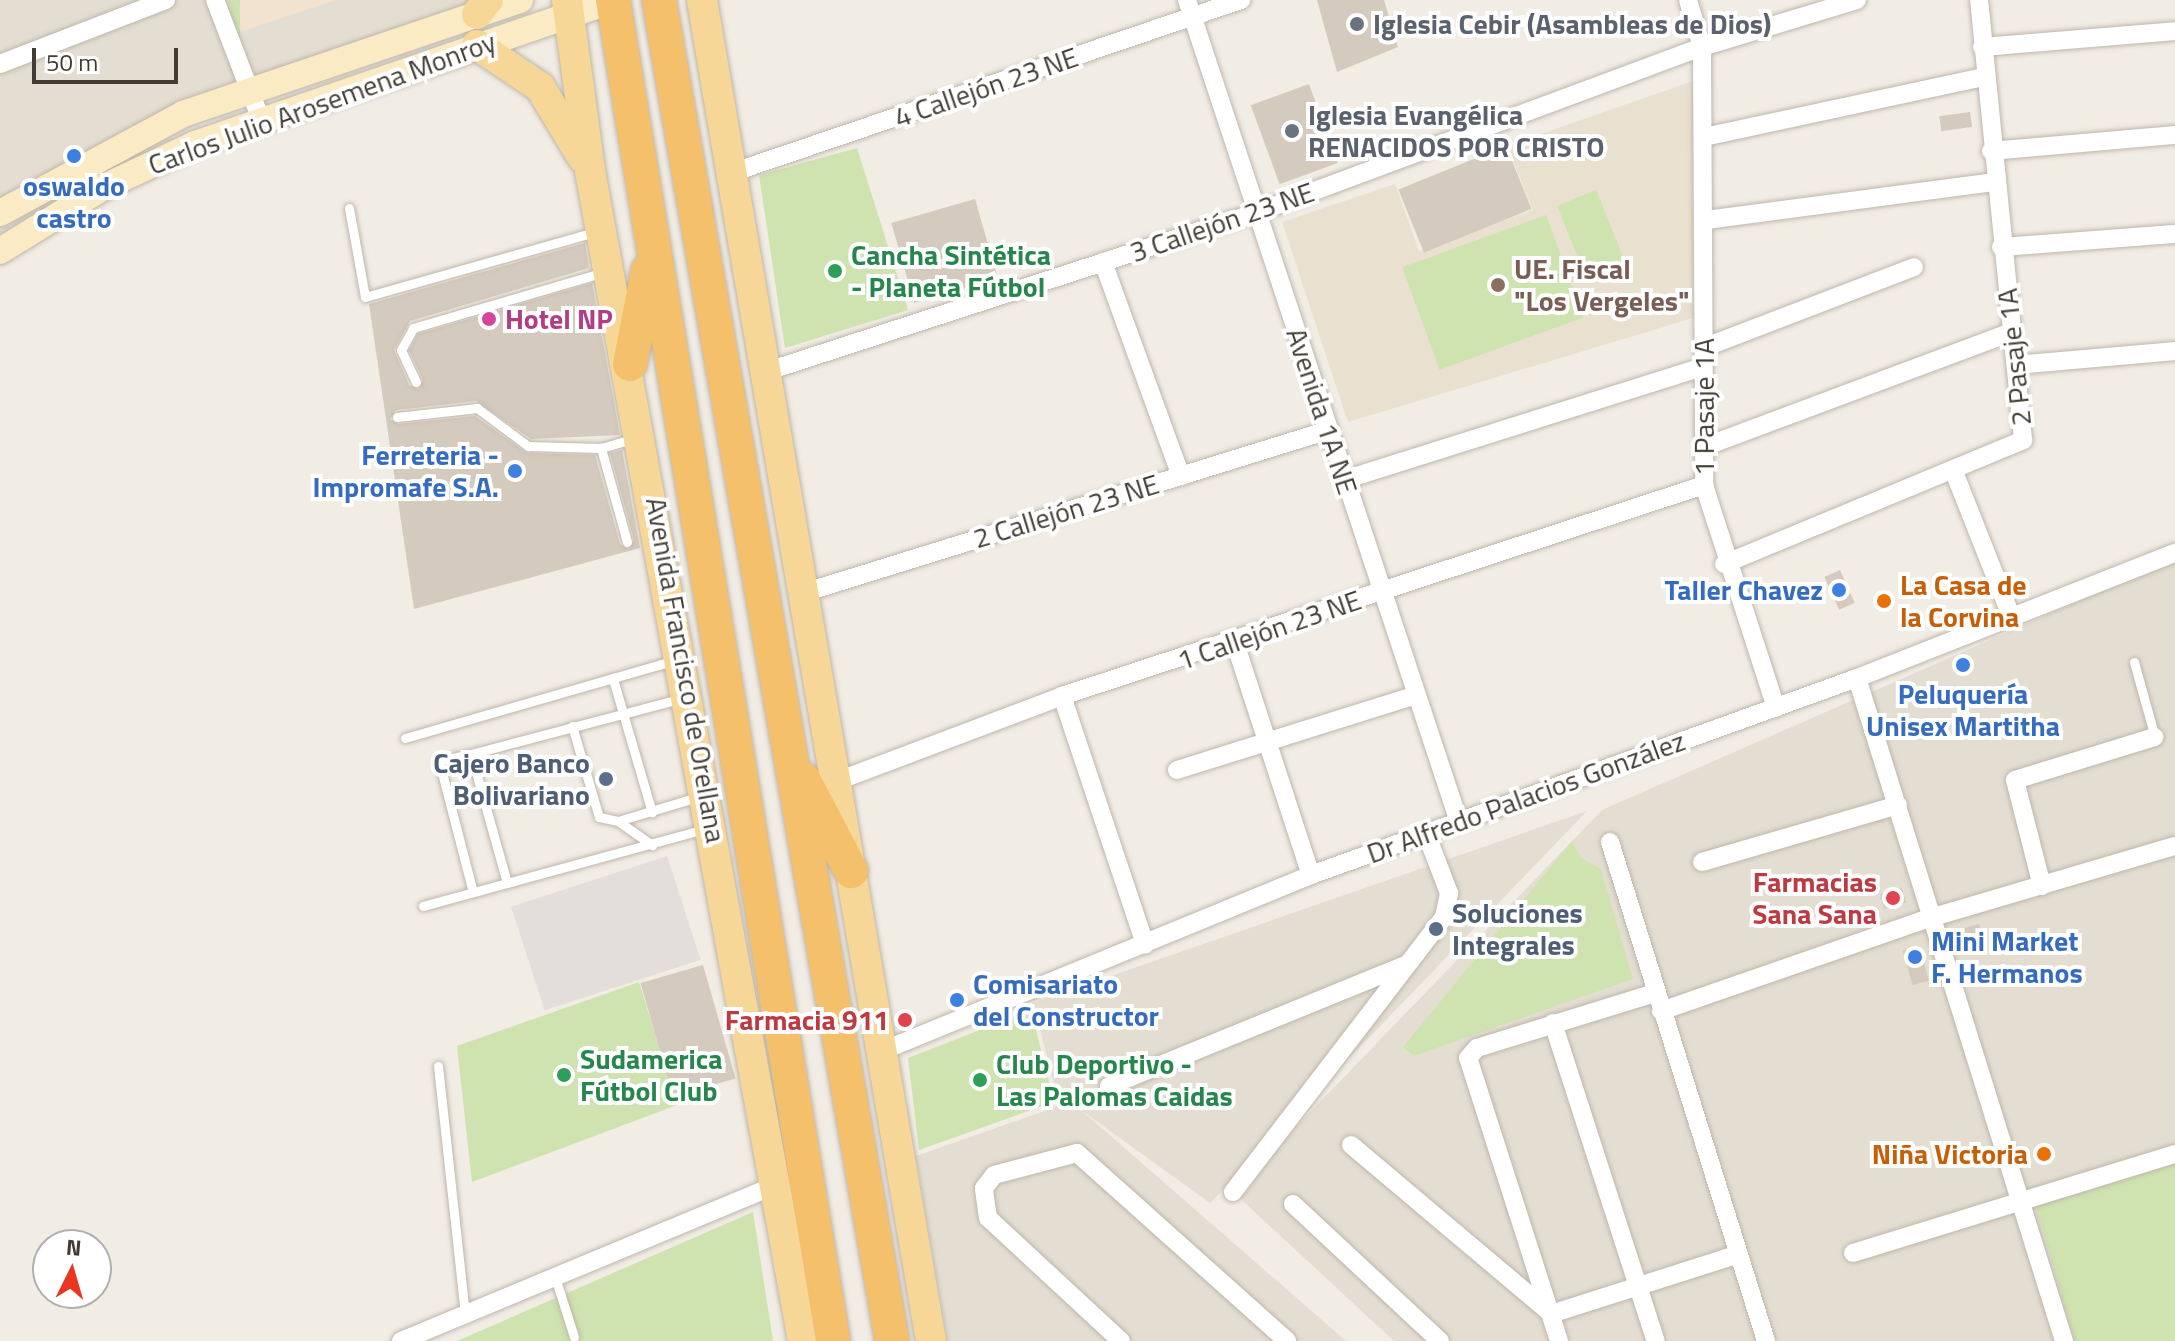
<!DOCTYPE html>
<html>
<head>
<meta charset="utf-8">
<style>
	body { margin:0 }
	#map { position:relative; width:2175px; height:1341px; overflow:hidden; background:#f1ece4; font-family:"Titillium Web",sans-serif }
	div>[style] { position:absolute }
	.residential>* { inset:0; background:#e4ded2 }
	.commercial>* { inset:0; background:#f2e2d0 }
	.industrial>* { inset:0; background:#e3ded9; transform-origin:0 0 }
	.education>* { inset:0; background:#e9e0cf }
	.green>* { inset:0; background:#cee3af; transform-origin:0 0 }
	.building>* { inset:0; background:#d4cabd; transform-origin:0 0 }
	.roads { filter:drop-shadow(0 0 2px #beb6aa) drop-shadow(0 0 2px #beb6aa) }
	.lane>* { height:9px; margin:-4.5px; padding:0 4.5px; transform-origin:4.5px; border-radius:4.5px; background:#fff }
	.street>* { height:18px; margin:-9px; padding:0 9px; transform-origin:9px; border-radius:9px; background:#fff }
	.secondary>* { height:26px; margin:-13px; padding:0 13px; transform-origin:13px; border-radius:13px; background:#fbebc4 }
	.primary>* { height:30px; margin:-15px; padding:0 15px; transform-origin:15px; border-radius:15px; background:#f7d797 }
	.highway>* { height:34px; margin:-17px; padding:0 17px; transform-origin:17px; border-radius:17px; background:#f4c06c }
	.dots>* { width:22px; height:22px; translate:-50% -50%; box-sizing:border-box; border:4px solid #fff; border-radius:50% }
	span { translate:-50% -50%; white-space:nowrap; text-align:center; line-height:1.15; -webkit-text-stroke:8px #fff; paint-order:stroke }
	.worship-label { font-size:28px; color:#5b616d; font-weight:700 }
	.left { translate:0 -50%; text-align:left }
	.street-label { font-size:28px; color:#423c34 }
	.shop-label { font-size:28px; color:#366cbe; font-weight:700 }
	.right { translate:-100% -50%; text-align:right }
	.leisure-label { font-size:28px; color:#27864d; font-weight:700 }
	.education-label { font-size:28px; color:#785e54; font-weight:700 }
	.hotel-label { font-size:28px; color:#b23c85; font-weight:700 }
	.food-label { font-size:28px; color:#c56008; font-weight:700 }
	.service-label { font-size:28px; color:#4e5e75; font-weight:700 }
	.health-label { font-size:28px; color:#be3a42; font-weight:700 }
	.north { position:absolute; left:32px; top:1229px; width:80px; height:80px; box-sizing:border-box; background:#fff; border:2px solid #b3b1ae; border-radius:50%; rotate:5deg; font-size:22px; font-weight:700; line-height:32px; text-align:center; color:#423c34 }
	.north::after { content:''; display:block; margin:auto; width:28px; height:36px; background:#eb3521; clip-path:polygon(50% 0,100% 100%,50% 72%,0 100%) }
	.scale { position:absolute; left:32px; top:48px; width:146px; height:36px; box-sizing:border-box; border:4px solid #423c34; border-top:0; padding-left:10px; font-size:24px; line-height:28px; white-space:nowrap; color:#423c34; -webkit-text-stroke:6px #fff; paint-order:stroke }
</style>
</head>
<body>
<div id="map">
	<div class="residential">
		<div style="clip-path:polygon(0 0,479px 0,183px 114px,0 239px)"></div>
		<div style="clip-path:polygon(2175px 559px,2175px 1341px,1394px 1341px,1233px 1192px,1602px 810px)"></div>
		<div style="clip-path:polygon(1587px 811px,1210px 1203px,1081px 1110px,1346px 1341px,948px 1341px,916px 1156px,1070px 1102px,1056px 1091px,1033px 1003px)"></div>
	</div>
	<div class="commercial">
		<div style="clip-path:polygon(229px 0,336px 0,240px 32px)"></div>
	</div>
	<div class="industrial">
		<div style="left:667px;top:856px;width:109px;height:164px;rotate:72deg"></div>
	</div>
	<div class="education">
		<div style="clip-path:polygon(1693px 81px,1693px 318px,1348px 422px,1282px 222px,1395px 184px,1419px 251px,1533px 210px,1507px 146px)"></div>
	</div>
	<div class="green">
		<div style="left:229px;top:0;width:11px;height:71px"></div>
		<div style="clip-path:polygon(857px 148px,908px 310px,785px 348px,759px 175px)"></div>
		<div style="left:1596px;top:190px;width:84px;height:42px;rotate:68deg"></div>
		<div style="left:1546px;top:215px;width:109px;height:153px;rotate:70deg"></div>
		<div style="clip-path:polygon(1572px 841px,1581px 858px,1601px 869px,1633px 979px,1414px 1056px,1403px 1047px)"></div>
		<div style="clip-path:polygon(639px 982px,677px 1105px,472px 1182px,457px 1046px)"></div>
		<div style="clip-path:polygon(1031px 1010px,1054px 1102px,919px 1150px,908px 1058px)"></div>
		<div style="clip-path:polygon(2175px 1155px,2175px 1341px,2075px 1341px,2033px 1196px)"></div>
		<div style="clip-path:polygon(753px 1212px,773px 1341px,457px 1341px)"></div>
	</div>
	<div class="building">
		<div style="clip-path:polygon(1317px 0,1384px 0,1398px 47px,1337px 72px)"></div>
		<div style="left:1309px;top:84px;width:84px;height:62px;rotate:70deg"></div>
		<div style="left:1970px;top:112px;width:15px;height:31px;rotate:82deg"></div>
		<div style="left:1506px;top:146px;width:68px;height:116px;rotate:68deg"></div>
		<div style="left:975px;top:199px;width:83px;height:87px;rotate:74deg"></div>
		<div style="clip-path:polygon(585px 243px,589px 268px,410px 321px,394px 350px,409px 385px,418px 389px,423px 380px,409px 350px,418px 334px,592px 283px,620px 435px,531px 439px,476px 401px,396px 410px,390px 419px,398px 424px,475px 416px,527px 453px,595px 455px,620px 544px,628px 549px,634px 540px,610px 453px,622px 450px,640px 548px,414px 609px,369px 304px)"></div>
		<div style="left:1840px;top:570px;width:36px;height:17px;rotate:66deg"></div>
		<div style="left:1902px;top:888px;width:15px;height:23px;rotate:74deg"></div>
		<div style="left:1979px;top:924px;width:19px;height:23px;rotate:74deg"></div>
		<div style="left:1919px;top:946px;width:36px;height:17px;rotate:74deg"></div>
		<div style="left:703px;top:965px;width:118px;height:65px;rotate:74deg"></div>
	</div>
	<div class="roads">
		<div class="lane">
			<div style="left:349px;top:208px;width:90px;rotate:79.8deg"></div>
			<div style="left:365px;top:297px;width:242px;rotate:-15.8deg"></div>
			<div style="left:416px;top:382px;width:35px;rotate:-115deg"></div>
			<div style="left:401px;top:350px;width:25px;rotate:-61deg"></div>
			<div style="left:413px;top:328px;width:199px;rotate:-16.3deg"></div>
			<div style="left:397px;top:417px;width:81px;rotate:-6.4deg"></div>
			<div style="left:477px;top:408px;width:64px;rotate:36.7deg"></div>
			<div style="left:528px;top:446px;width:73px;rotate:1.6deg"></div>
			<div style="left:627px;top:542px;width:98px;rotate:-105.5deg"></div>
			<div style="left:601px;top:448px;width:32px;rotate:-16deg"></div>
			<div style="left:2134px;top:662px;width:78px;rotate:74.4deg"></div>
			<div style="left:613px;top:679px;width:139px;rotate:73.7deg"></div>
			<div style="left:572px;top:726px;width:95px;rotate:73.5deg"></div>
			<div style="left:599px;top:817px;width:19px;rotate:12deg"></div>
			<div style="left:618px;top:821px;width:87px;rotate:-16.8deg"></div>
			<div style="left:405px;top:738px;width:281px;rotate:-16.1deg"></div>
			<div style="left:471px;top:754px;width:33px;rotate:168deg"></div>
			<div style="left:439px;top:761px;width:135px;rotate:75.5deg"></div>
			<div style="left:618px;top:821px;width:42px;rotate:35.2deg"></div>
			<div style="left:507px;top:883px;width:134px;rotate:-105.6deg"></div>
			<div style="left:471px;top:754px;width:219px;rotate:-14.8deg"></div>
			<div style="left:423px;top:906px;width:292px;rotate:-15.3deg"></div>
			<div style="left:438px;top:1066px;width:249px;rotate:83.8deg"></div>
			<div style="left:555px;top:1277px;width:63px;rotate:72.4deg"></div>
		</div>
		<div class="street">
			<div style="left:215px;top:0;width:129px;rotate:69deg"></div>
			<div style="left:1187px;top:0;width:866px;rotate:71.69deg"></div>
			<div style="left:1688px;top:0;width:49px;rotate:73.4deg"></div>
			<div style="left:1702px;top:47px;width:438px;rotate:89.7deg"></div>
			<div style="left:1704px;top:485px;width:234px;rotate:72.1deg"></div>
			<div style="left:1982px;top:47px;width:194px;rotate:-4.7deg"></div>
			<div style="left:0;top:64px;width:178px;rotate:-21.1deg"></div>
			<div style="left:1704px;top:137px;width:286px;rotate:-12.1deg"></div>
			<div style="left:1991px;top:151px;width:185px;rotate:-5deg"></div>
			<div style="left:731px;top:173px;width:539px;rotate:-18.74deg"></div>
			<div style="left:1706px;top:220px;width:290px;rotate:-7.5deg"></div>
			<div style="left:2001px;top:247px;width:174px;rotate:-4.3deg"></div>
			<div style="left:1103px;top:262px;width:228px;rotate:70deg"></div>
			<div style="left:1703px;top:348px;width:226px;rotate:-21deg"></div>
			<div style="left:2016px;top:365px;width:160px;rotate:-5deg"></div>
			<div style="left:765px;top:372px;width:518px;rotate:-17.98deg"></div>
			<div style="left:1258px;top:212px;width:474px;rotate:-20.4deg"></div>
			<div style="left:1702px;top:47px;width:162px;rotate:-16.9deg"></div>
			<div style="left:1704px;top:447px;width:328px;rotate:-20.5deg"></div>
			<div style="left:1954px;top:472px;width:155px;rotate:68.4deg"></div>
			<div style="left:1344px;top:480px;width:376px;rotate:-17.5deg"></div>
			<div style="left:1724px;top:564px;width:324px;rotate:-22.5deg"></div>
			<div style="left:2023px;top:440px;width:442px;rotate:-95.7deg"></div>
			<div style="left:803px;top:593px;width:551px;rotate:-17.22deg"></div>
			<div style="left:1235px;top:643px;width:244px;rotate:71.9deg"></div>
			<div style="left:1857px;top:678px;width:695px;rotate:72.66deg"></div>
			<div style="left:1062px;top:696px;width:262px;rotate:71.5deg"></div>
			<div style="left:1177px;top:770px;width:250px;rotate:-17.4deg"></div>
			<div style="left:835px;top:782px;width:243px;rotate:-20.7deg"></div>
			<div style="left:1062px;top:696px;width:676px;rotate:-18.19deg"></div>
			<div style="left:1610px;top:842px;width:523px;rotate:72.64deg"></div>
			<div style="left:1702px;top:862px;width:204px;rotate:-16.2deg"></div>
			<div style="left:2042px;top:886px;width:109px;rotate:-104.3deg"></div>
			<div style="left:2015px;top:780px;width:146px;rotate:-17.1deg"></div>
			<div style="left:1661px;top:1011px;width:288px;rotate:-19.1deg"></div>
			<div style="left:1933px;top:917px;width:252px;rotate:-16.4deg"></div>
			<div style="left:1553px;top:1023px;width:334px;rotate:72.1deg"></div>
			<div style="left:882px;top:1051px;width:464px;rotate:-22.3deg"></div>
			<div style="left:1311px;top:875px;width:580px;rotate:-19.84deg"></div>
			<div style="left:1857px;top:678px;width:342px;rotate:-21.5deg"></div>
			<div style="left:1109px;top:1086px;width:318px;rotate:-22.2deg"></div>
			<div style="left:1351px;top:1145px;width:259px;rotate:40.1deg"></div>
			<div style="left:1233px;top:1192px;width:347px;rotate:-52.5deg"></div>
			<div style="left:1444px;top:917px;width:25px;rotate:-78deg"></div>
			<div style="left:1449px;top:893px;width:64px;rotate:-111deg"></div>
			<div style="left:1293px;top:1204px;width:201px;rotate:43deg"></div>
			<div style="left:1853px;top:1253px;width:337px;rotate:-17.1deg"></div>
			<div style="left:1551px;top:1314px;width:197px;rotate:-17.7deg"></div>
			<div style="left:401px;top:1341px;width:408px;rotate:-22.6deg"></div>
			<div style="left:1121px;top:1341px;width:181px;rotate:-137.2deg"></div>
			<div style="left:988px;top:1218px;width:30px;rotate:-98deg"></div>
			<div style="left:984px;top:1188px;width:16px;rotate:-52deg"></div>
			<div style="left:994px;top:1175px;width:86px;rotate:-14.8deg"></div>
			<div style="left:1077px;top:1153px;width:282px;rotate:41.8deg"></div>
			<div style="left:1559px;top:1341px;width:297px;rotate:-107.8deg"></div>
			<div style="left:1468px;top:1058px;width:13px;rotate:-48deg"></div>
			<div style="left:1477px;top:1048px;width:186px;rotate:-17.2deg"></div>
		</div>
		<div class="secondary">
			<div style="left:0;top:213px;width:208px;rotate:-28.4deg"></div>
			<div style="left:183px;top:114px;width:356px;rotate:-18.7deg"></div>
			<div style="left:0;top:251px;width:120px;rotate:-31.7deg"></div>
			<div style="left:102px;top:188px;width:103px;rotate:-25.3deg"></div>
			<div style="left:195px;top:144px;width:442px;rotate:-19deg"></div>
		</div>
		<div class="primary">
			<div style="left:567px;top:0;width:173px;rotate:82.3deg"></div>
			<div style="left:590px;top:171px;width:1189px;rotate:79.68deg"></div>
			<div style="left:702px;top:0;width:1360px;rotate:80.31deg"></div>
			<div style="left:477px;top:14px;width:18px;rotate:-52deg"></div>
			<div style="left:477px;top:45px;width:76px;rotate:33.7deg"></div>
			<div style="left:540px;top:87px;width:82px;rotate:59deg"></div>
		</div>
		<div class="highway">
			<div style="left:613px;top:0;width:1359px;rotate:80.68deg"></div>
			<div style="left:659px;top:0;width:1361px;rotate:80.14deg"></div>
			<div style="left:630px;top:364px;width:95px;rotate:-79deg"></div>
			<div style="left:803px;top:779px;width:104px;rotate:62.4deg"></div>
		</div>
	</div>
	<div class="dots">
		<div style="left:1357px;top:24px;background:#6b7280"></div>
		<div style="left:1292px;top:131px;background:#6b7280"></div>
		<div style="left:74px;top:156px;background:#3f7fe0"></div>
		<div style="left:835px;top:271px;background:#2e9e5b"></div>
		<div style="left:1498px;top:285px;background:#8d6e63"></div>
		<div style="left:489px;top:319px;background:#d1479c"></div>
		<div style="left:515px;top:471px;background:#3f7fe0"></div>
		<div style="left:1839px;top:590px;background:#3f7fe0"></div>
		<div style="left:1884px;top:601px;background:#e8710a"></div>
		<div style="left:1963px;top:665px;background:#3f7fe0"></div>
		<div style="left:606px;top:779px;background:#5c6f8a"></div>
		<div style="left:1893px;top:898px;background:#e0444e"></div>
		<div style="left:1436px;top:929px;background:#5c6f8a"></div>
		<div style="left:1915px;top:957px;background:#3f7fe0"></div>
		<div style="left:957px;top:1000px;background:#3f7fe0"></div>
		<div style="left:905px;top:1020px;background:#e0444e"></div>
		<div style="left:564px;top:1075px;background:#2e9e5b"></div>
		<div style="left:980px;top:1080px;background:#2e9e5b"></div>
		<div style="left:2044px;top:1154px;background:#e8710a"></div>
	</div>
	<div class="worship-label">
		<span class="left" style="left:1373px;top:24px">Iglesia Cebir (Asambleas de Dios)</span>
		<span class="left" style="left:1308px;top:131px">Iglesia Evangélica<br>RENACIDOS POR CRISTO</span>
	</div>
	<div class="street-label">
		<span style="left:986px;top:87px;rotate:-19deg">4 Callejón 23 NE</span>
		<span style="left:322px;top:103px;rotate:-20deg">Carlos Julio Arosemena Monroy</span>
		<span style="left:1222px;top:222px;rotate:-19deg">3 Callejón 23 NE</span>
		<span style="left:2014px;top:357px;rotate:-96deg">2 Pasaje 1A</span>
		<span style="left:1704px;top:407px;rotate:-90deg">1 Pasaje 1A</span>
		<span style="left:1322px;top:411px;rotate:72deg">Avenida 1A NE</span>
		<span style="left:1066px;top:511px;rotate:-17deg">2 Callejón 23 NE</span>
		<span style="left:1269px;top:630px;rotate:-19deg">1 Callejón 23 NE</span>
		<span style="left:686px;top:670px;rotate:80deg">Avenida Francisco de Orellana</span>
		<span style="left:1526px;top:797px;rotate:-20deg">Dr Alfredo Palacios González</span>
	</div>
	<div class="shop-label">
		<span style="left:74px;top:202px">oswaldo<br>castro</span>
		<span class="right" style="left:499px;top:471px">Ferreteria -<br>Impromafe S.A.</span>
		<span class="right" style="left:1823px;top:590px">Taller Chavez</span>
		<span style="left:1963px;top:710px">Peluquería<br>Unisex Martitha</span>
		<span class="left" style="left:1931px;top:957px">Mini Market<br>F. Hermanos</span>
		<span class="left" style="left:973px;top:1000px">Comisariato<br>del Constructor</span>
	</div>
	<div class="leisure-label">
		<span class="left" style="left:851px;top:271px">Cancha Sintética<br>- Planeta Fútbol</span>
		<span class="left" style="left:580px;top:1075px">Sudamerica<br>Fútbol Club</span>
		<span class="left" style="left:996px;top:1080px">Club Deportivo -<br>Las Palomas Caidas</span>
	</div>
	<div class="education-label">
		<span class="left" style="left:1514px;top:285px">UE. Fiscal<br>"Los Vergeles"</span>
	</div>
	<div class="hotel-label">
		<span class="left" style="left:505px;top:319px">Hotel NP</span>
	</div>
	<div class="food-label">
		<span class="left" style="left:1900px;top:601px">La Casa de<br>la Corvina</span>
		<span class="right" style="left:2028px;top:1154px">Niña Victoria</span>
	</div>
	<div class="service-label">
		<span class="right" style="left:590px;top:779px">Cajero Banco<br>Bolivariano</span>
		<span class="left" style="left:1452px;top:929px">Soluciones<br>Integrales</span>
	</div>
	<div class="health-label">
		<span class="right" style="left:1877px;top:898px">Farmacias<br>Sana Sana</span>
		<span class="right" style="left:889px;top:1020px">Farmacia 911</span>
	</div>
	<div class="north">N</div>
	<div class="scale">50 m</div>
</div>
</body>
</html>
